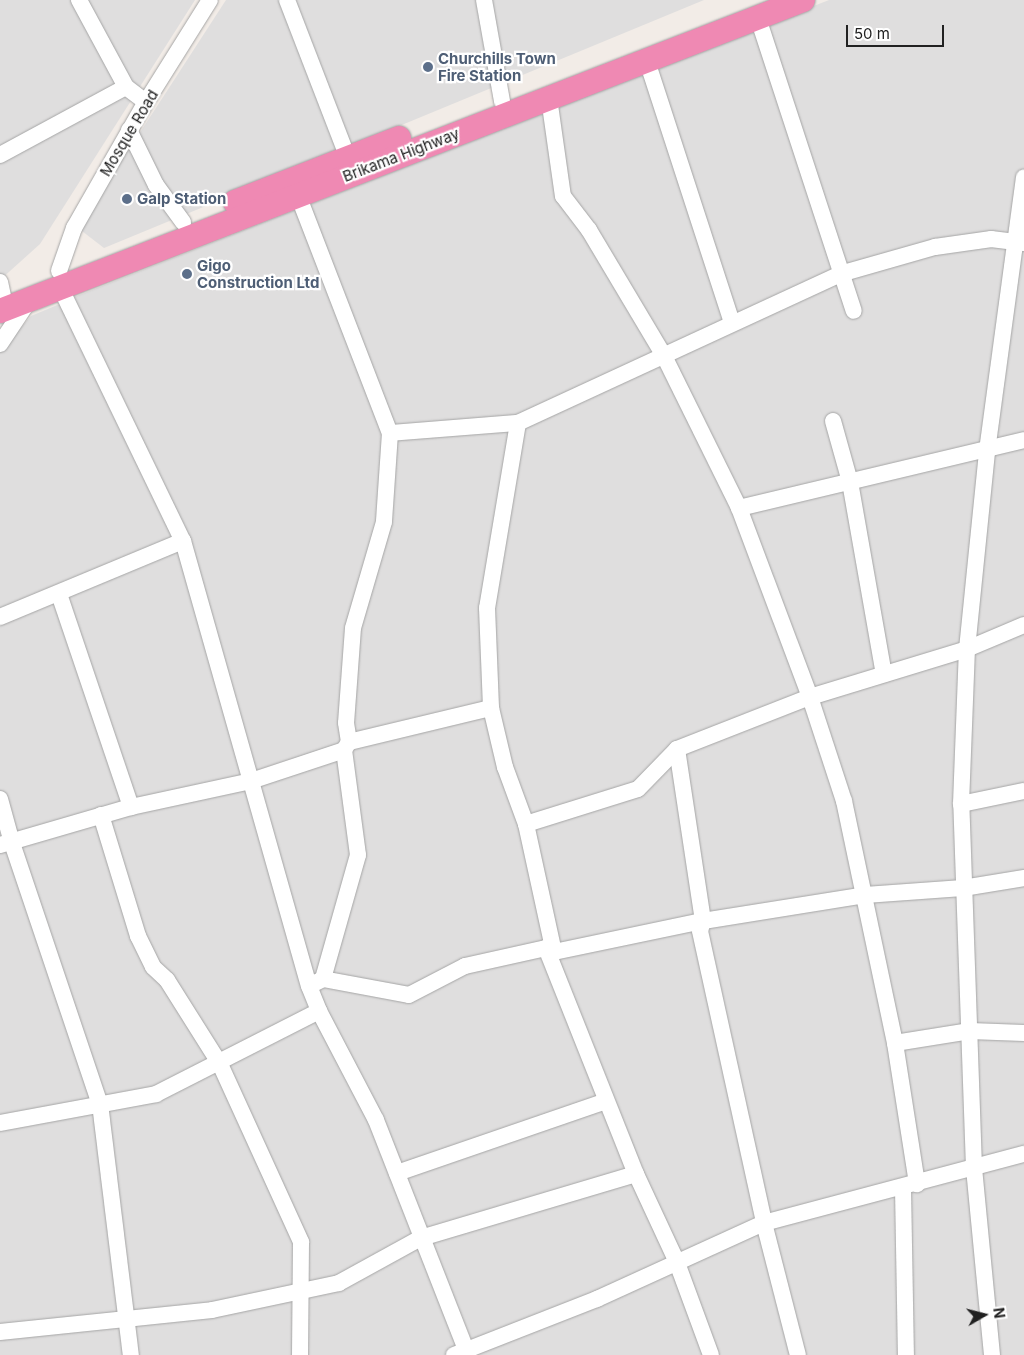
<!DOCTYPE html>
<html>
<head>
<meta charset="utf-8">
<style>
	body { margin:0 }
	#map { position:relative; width:1024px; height:1355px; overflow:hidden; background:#f2ece7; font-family:Inter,sans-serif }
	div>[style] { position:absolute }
	.residential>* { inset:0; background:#dfdede }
	.roads { filter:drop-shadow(0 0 1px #a5a5a5) drop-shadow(0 0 1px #a5a5a5) }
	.minor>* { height:16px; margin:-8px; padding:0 8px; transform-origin:8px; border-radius:8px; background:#fff }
	.highway>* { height:24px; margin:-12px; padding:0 12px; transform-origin:12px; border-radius:12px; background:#ef89b3 }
	.dots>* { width:14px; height:14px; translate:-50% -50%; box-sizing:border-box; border:2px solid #fff; border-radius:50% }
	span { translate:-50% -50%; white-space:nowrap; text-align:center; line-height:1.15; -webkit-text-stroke:4.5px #fff; paint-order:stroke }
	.service-label { font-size:15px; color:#4e5e75; font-weight:700 }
	.left { translate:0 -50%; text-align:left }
	.street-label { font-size:15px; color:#212121 }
	.north { position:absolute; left:959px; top:1290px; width:50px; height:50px; -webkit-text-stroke:4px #fff; paint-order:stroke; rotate:82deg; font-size:14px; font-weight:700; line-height:20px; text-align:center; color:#212121 }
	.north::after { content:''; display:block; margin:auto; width:18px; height:22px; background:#212121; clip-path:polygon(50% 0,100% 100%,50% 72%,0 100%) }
	.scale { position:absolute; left:846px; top:25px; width:98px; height:22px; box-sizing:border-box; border:2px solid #212121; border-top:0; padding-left:6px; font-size:15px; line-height:18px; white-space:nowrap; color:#212121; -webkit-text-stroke:4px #fff; paint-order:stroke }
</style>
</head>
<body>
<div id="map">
	<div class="residential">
		<div style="clip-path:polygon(0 0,195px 0,40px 244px,0 280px)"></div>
		<div style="clip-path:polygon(226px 0,704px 0,104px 248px,78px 228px)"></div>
		<div style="clip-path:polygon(829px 0,1024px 0,1024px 1355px,478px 1355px,399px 1169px,322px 1012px,182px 523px,72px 298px)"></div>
		<div style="clip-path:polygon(67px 301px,177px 536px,287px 914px,463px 1355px,0 1355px,0 352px,31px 316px)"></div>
	</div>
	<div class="roads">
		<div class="minor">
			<div style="left:79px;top:0;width:99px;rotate:61.6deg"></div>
			<div style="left:126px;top:87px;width:25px;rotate:37deg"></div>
			<div style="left:287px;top:0;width:169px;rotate:68.9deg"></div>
			<div style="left:484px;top:0;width:103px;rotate:79.9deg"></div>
			<div style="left:758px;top:18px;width:308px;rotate:71.9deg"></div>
			<div style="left:647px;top:61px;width:275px;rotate:72deg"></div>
			<div style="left:549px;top:98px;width:99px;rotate:81.9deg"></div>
			<div style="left:563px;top:196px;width:43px;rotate:52.6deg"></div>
			<div style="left:589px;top:230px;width:147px;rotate:59.2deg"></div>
			<div style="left:664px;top:356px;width:169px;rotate:63.7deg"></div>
			<div style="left:739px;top:508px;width:202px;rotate:69.4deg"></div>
			<div style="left:810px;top:697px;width:109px;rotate:71.9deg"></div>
			<div style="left:844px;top:801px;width:247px;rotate:78.1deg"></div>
			<div style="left:895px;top:1043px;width:143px;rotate:81.1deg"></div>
			<div style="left:129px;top:130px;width:61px;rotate:63.9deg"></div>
			<div style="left:156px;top:185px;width:46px;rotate:53.9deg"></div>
			<div style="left:0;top:155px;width:143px;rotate:-28.4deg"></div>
			<div style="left:298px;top:195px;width:255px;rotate:68.9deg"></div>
			<div style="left:390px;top:433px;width:89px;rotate:93.9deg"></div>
			<div style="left:384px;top:522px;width:110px;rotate:106.3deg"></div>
			<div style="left:353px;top:628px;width:95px;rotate:94.2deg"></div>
			<div style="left:346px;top:723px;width:19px;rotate:81deg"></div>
			<div style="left:349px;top:742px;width:9px;rotate:122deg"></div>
			<div style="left:344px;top:750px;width:106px;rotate:82.4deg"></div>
			<div style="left:358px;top:855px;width:129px;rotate:105.8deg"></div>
			<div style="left:59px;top:271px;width:46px;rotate:-70.8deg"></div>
			<div style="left:74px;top:228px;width:145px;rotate:-60.3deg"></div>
			<div style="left:146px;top:102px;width:120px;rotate:-57.9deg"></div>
			<div style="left:0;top:282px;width:14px;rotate:78deg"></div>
			<div style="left:60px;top:287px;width:282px;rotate:64.2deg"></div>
			<div style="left:183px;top:541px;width:462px;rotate:74.2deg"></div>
			<div style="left:309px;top:986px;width:27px;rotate:68deg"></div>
			<div style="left:319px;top:1011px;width:123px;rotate:62.4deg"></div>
			<div style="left:376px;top:1120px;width:252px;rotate:68.6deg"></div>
			<div style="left:0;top:344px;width:54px;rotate:-56.3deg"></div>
			<div style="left:833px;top:421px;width:63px;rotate:74.4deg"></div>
			<div style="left:850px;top:482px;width:195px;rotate:80deg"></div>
			<div style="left:518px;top:423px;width:188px;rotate:99.5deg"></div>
			<div style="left:487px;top:608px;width:100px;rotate:87.7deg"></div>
			<div style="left:491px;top:708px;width:61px;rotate:76.7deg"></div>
			<div style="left:505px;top:767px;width:61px;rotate:69.8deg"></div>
			<div style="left:526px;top:824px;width:131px;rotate:77.7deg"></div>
			<div style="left:390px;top:433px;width:128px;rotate:-4.5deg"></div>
			<div style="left:518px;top:423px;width:355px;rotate:-24.8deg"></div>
			<div style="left:840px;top:274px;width:99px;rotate:-15.9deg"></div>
			<div style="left:935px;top:247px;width:57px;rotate:-8.1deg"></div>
			<div style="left:991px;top:239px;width:33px;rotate:7deg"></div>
			<div style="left:739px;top:508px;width:293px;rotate:-13.4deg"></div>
			<div style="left:59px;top:594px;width:225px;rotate:71.3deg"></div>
			<div style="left:0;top:617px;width:198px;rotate:-22.6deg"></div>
			<div style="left:349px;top:742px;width:146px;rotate:-13.5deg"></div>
			<div style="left:677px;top:749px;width:174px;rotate:81.4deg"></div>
			<div style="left:703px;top:921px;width:10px;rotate:107deg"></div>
			<div style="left:700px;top:931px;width:299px;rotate:77.6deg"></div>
			<div style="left:764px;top:1223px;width:136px;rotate:75.6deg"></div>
			<div style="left:0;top:799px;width:46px;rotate:74.7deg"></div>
			<div style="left:12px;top:843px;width:275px;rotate:71.4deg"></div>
			<div style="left:100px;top:1104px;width:253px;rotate:83deg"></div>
			<div style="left:961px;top:804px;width:64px;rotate:-11.7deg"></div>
			<div style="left:101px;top:815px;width:127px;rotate:73deg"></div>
			<div style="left:138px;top:936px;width:34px;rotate:64deg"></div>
			<div style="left:153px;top:967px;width:19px;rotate:43deg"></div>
			<div style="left:167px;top:980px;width:99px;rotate:57.8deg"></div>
			<div style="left:220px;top:1064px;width:196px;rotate:65.5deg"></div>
			<div style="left:301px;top:1242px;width:113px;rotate:90.5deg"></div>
			<div style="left:526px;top:824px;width:117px;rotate:-17.4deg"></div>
			<div style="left:638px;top:789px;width:56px;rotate:-45.7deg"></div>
			<div style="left:677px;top:749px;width:143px;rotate:-21.4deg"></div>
			<div style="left:810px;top:697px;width:164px;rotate:-17deg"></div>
			<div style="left:967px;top:649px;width:62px;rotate:-22.8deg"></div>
			<div style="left:0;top:845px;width:136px;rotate:-16.2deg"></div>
			<div style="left:131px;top:807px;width:123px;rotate:-12.2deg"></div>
			<div style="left:251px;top:781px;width:98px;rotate:-18.4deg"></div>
			<div style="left:546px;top:948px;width:243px;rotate:68.3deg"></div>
			<div style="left:636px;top:1174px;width:95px;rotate:65.1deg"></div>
			<div style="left:676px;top:1260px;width:101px;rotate:69.8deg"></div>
			<div style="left:313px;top:984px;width:11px;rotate:-27deg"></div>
			<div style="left:323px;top:979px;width:87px;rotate:10.5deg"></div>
			<div style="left:409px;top:995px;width:63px;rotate:-27.4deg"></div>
			<div style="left:465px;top:966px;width:83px;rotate:-12.5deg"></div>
			<div style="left:546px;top:948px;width:9px;rotate:27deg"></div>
			<div style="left:554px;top:952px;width:152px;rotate:-11.8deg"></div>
			<div style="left:703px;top:921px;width:164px;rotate:-9.1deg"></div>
			<div style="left:865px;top:895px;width:98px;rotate:-4.1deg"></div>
			<div style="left:963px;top:888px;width:62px;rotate:-9.3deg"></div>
			<div style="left:895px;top:1043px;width:76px;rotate:-9.1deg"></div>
			<div style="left:970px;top:1031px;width:54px;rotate:2.1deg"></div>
			<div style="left:0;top:1123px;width:159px;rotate:-10.5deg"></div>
			<div style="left:156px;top:1094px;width:183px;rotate:-27deg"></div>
			<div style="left:397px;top:1173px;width:221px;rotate:-19deg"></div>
			<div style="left:903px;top:1188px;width:167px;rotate:89deg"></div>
			<div style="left:0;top:1332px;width:213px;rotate:-5.9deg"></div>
			<div style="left:212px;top:1310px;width:130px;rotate:-12deg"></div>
			<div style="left:339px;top:1283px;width:94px;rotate:-28.8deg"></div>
			<div style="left:421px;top:1238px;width:224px;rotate:-16.6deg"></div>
			<div style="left:454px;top:1355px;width:154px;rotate:-21.4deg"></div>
			<div style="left:597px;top:1299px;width:183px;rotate:-24.5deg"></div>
			<div style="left:764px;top:1223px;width:269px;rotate:-14.9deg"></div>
			<div style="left:992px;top:1355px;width:188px;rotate:-95.5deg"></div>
			<div style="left:974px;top:1168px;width:364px;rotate:-92deg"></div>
			<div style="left:961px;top:804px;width:155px;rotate:-87.8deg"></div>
			<div style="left:967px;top:649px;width:199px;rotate:-84.2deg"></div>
			<div style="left:987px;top:451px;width:276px;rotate:-82.3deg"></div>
		</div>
		<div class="highway">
			<div style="left:235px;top:202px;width:176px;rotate:-21.3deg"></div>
			<div style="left:0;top:311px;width:861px;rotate:-21.17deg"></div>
		</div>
	</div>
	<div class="dots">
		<div style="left:428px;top:67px;background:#5c6f8a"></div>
		<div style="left:127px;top:199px;background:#5c6f8a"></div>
		<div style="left:187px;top:274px;background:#5c6f8a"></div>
	</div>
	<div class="service-label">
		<span class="left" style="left:438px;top:67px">Churchills Town<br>Fire Station</span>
		<span class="left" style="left:137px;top:199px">Galp Station</span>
		<span class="left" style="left:197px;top:274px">Gigo<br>Construction Ltd</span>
	</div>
	<div class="street-label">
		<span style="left:129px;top:133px;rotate:-59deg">Mosque Road</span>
		<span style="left:401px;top:155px;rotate:-21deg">Brikama Highway</span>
	</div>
	<div class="north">N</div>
	<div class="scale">50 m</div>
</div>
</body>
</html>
